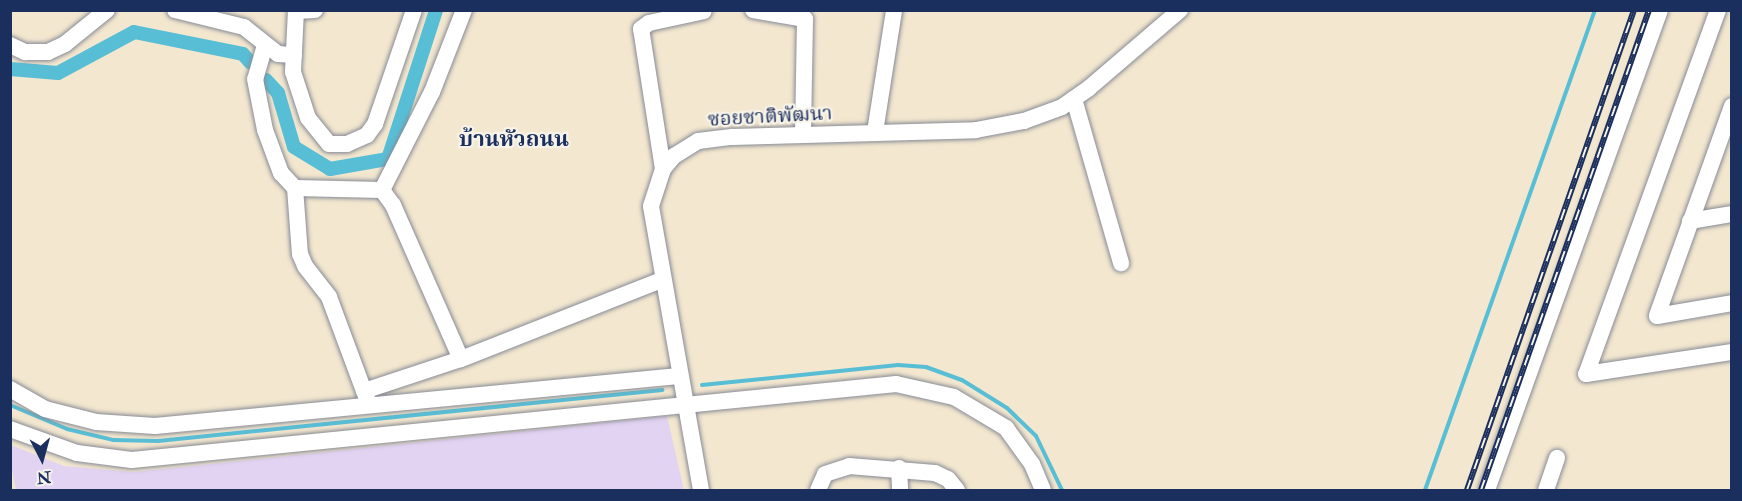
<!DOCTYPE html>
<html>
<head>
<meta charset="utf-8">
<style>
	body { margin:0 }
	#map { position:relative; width:1742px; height:501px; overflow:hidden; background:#f3e7cf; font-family:"IM FELL Double Pica","Noto Serif Thai",serif }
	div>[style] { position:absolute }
	.built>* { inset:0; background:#e3d3f2 }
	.stream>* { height:4px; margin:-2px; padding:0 2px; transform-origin:2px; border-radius:2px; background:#58bed6 }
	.canal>* { height:14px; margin:-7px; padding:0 7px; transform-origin:7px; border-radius:7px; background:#58bed6 }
	.roads { filter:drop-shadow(0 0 2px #878b96) drop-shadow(0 0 2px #878b96) }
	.minor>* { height:16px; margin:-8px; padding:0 8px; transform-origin:8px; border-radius:8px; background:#fff }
	.rail>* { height:6px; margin-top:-3px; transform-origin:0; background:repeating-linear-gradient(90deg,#f7f3e8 0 11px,#1b2f5e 0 22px); box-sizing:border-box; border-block:2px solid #1b2f5e }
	span { translate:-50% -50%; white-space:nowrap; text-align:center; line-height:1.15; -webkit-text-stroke:4.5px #f7f3e8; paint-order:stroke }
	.street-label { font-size:20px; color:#1b2f5e }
	.quarter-label { font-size:22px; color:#1b2f5e; font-weight:700 }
	.frame { position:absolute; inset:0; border:12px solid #1b2f5e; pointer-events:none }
	.north { position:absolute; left:12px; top:429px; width:60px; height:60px; -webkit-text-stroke:4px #f7f3e8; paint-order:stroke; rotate:174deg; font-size:16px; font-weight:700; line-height:24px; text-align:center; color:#1b2f5e }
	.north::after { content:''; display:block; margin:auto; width:21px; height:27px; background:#1b2f5e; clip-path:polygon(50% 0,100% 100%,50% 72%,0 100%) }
</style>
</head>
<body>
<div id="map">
	<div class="built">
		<div style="clip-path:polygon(667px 416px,684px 490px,16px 490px,11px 465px,11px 445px,64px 466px,134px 472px)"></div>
	</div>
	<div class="stream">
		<div style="left:702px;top:385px;width:197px;rotate:-5.8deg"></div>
		<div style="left:898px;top:365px;width:28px;rotate:4deg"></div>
		<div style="left:926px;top:367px;width:38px;rotate:20deg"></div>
		<div style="left:962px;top:380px;width:53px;rotate:31.9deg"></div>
		<div style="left:1007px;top:408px;width:40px;rotate:44deg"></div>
		<div style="left:1036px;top:436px;width:60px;rotate:64.3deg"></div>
		<div style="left:10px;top:405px;width:62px;rotate:22.8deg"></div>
		<div style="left:67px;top:429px;width:47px;rotate:13.4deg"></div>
		<div style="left:113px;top:440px;width:45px;rotate:1.3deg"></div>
		<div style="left:158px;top:441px;width:507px;rotate:-5.78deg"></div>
		<div style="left:1425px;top:490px;width:509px;rotate:-70.5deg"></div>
	</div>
	<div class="canal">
		<div style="left:10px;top:69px;width:48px;rotate:4.8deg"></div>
		<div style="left:58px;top:73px;width:86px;rotate:-28.3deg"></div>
		<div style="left:134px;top:32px;width:111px;rotate:11.4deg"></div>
		<div style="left:243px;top:54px;width:11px;rotate:49deg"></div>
		<div style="left:266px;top:80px;width:18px;rotate:47deg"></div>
		<div style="left:278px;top:93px;width:56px;rotate:73.5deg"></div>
		<div style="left:294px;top:147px;width:42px;rotate:31.4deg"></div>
		<div style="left:330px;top:169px;width:59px;rotate:-9.8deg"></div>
		<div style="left:388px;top:159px;width:157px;rotate:-72.1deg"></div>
	</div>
	<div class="roads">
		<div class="minor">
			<div style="left:175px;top:10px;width:71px;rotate:13.8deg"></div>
			<div style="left:244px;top:27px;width:43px;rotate:38.5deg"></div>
			<div style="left:278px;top:54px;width:16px;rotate:4deg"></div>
			<div style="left:296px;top:10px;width:62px;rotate:92.8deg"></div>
			<div style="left:293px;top:72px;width:48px;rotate:71.9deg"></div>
			<div style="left:308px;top:118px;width:33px;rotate:51deg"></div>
			<div style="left:329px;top:144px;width:18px"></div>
			<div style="left:347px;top:144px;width:22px;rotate:-24deg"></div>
			<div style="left:367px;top:135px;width:14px;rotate:-54deg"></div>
			<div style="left:375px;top:124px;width:120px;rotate:-71.1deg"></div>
			<div style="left:753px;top:10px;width:53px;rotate:9.8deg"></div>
			<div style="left:805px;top:19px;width:116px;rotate:91deg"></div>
			<div style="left:1718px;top:10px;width:387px;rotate:109.9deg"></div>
			<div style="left:1586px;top:374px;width:148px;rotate:-8.6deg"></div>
			<div style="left:296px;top:11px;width:19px;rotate:-3deg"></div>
			<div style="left:10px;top:45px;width:17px;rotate:25deg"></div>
			<div style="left:25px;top:52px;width:23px"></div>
			<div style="left:48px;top:52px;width:19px;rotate:-25deg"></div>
			<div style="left:65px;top:44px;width:54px;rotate:-39deg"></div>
			<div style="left:265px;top:45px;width:35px;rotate:106deg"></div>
			<div style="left:255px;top:79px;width:52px;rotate:78.9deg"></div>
			<div style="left:265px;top:130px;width:46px;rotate:69.6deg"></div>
			<div style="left:281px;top:173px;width:21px;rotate:47deg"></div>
			<div style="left:295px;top:188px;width:87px;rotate:1.3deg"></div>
			<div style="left:382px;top:190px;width:19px;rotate:54deg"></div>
			<div style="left:393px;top:205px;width:168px;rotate:66.2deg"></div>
			<div style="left:1074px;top:99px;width:171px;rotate:74deg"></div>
			<div style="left:1732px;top:106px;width:223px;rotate:109.7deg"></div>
			<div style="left:1657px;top:316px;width:76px;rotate:-9.8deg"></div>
			<div style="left:875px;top:132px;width:123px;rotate:-81.1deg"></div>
			<div style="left:663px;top:169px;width:142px;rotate:-98.9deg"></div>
			<div style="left:641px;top:29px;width:10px;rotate:-37deg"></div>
			<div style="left:649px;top:23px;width:56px;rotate:-12.3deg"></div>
			<div style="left:295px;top:188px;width:66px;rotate:85.7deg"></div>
			<div style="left:300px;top:254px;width:13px;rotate:67deg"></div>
			<div style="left:305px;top:266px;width:39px;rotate:52deg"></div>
			<div style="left:329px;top:297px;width:100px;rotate:69.6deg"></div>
			<div style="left:382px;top:190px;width:110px;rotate:-63deg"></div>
			<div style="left:432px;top:92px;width:88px;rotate:-68.7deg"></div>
			<div style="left:1690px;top:221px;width:43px;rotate:-9.5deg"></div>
			<div style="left:10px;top:389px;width:40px;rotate:29.7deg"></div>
			<div style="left:45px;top:409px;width:53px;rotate:14.3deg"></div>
			<div style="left:96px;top:422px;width:59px;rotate:3.9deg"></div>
			<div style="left:155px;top:426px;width:526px;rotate:-5.45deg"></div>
			<div style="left:369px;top:404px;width:14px;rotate:-111deg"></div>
			<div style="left:364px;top:391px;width:102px;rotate:-18.3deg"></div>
			<div style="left:461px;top:359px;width:216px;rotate:-21.5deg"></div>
			<div style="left:10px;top:429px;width:71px;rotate:19.7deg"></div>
			<div style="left:77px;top:453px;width:55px;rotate:7.3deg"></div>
			<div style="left:132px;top:460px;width:768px;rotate:-5.68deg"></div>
			<div style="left:896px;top:384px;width:59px;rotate:12.6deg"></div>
			<div style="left:954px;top:397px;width:61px;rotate:30.8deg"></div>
			<div style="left:1006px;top:428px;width:44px;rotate:54.2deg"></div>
			<div style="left:1032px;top:464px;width:28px;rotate:67deg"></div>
			<div style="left:899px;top:468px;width:22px;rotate:87deg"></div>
			<div style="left:701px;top:490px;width:288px;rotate:-100deg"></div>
			<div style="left:651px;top:206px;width:39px;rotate:-72deg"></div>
			<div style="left:663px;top:169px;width:17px;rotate:-50deg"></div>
			<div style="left:674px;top:156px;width:28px;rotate:-32deg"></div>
			<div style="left:698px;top:141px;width:34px;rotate:-7deg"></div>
			<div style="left:732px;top:137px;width:244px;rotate:-1.6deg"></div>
			<div style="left:976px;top:130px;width:49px;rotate:-10.6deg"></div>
			<div style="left:1024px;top:121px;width:40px;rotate:-20.2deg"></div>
			<div style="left:1062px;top:107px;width:33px;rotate:-35deg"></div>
			<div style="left:1089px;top:88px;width:120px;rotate:-40.6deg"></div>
			<div style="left:818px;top:490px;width:17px;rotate:-66deg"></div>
			<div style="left:825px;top:474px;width:25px;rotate:-18deg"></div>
			<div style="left:849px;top:466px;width:86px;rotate:4.7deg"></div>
			<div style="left:935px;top:473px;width:14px;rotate:25deg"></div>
			<div style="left:948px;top:479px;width:14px;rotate:51deg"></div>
			<div style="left:1487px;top:490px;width:510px;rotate:-70.18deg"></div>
			<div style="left:1546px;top:490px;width:34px;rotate:-71deg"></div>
		</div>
	</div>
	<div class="rail">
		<div style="left:1467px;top:490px;width:508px;rotate:-70.82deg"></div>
		<div style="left:1481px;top:490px;width:509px;rotate:-70.71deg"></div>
	</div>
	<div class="street-label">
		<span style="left:770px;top:116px;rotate:-3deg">ซอยชาติพัฒนา</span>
	</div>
	<div class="quarter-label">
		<span style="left:514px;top:140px">บ้านหัวถนน</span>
	</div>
	<div class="frame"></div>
	<div class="north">N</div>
</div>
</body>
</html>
